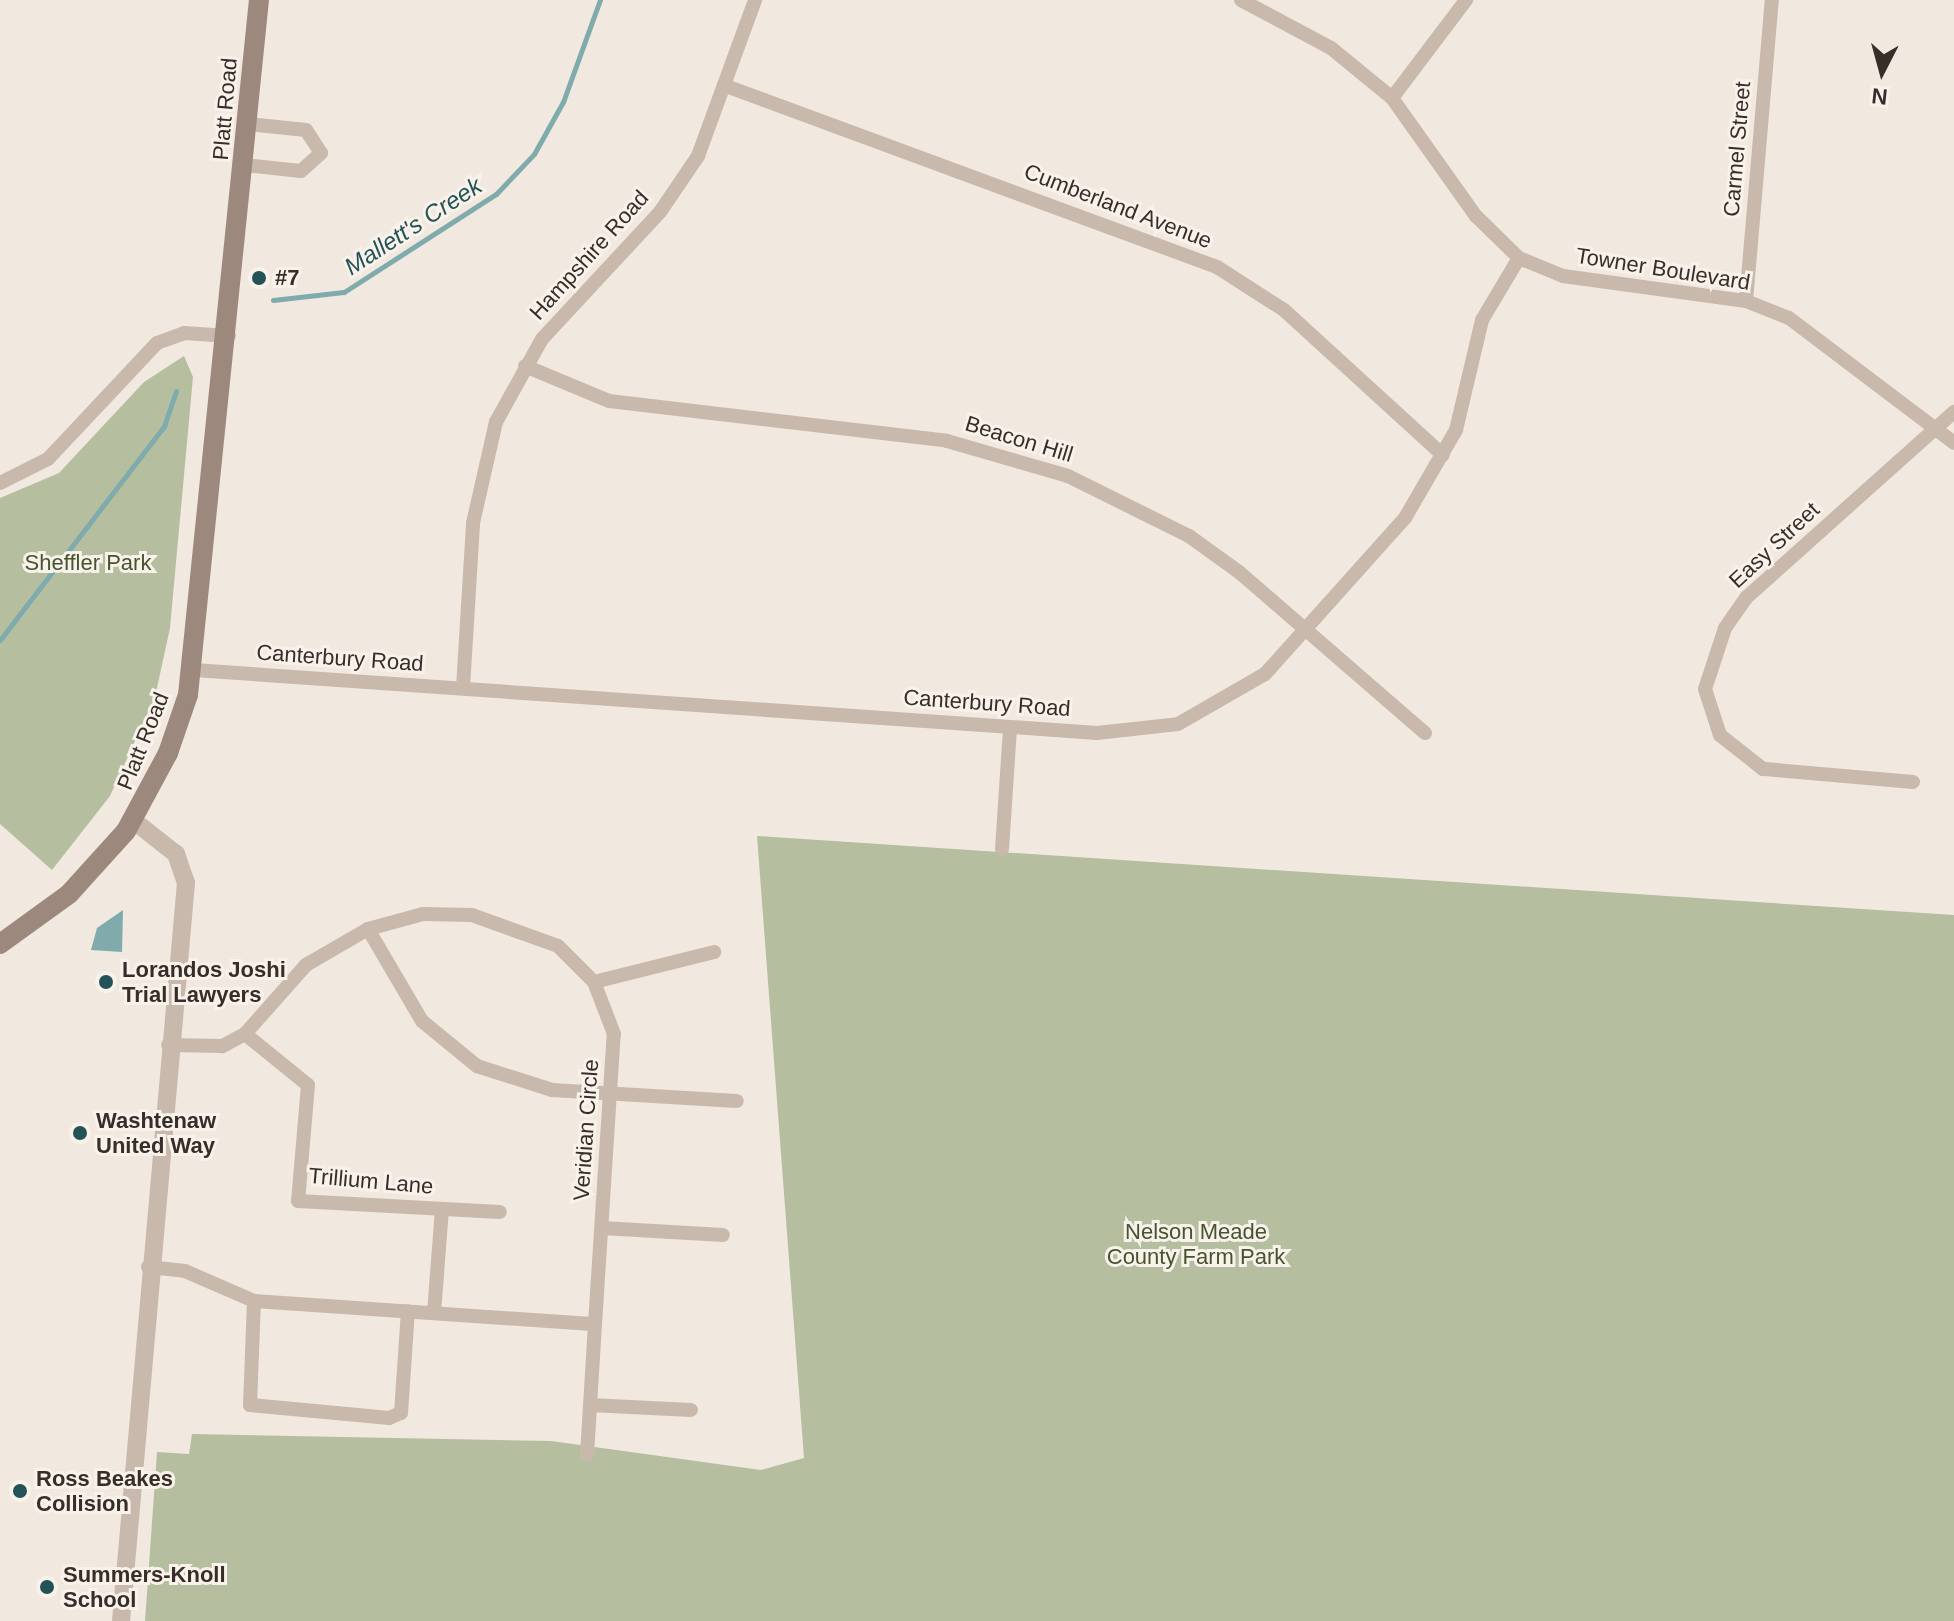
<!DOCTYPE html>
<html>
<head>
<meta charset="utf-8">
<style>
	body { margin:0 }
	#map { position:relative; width:1954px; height:1621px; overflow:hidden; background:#f1e8df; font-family:Helvetica,sans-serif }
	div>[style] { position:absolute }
	.green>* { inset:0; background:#b5bfa0 }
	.water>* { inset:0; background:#80abac }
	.stream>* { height:5px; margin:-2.5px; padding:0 2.5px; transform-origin:2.5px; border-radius:2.5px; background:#80abac }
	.minor>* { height:14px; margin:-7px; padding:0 7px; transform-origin:7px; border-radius:7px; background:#c9b9ac }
	.tertiary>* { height:18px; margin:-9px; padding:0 9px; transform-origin:9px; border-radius:9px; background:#c9b9ac }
	.secondary>* { height:20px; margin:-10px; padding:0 10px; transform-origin:10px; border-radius:10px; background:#9c887d }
	.dots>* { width:22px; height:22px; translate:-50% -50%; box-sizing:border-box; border:4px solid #f9f2eb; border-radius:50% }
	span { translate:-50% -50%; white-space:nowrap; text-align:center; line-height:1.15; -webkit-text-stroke:6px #f9f2eb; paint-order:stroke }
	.street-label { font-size:22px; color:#372e2a }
	.poi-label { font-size:22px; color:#372e2a; font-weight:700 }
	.left { translate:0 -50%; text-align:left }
	.park-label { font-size:22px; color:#475430 }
	.water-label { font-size:24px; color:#235356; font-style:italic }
	.north { position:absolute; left:1842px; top:32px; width:80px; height:80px; -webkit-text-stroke:6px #f9f2eb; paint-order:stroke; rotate:186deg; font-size:22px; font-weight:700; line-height:32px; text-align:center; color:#372e2a }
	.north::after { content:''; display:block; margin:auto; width:28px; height:36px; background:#372e2a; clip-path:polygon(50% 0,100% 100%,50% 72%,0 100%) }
</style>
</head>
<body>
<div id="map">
	<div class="green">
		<div style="clip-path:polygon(184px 356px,193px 377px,170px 628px,155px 697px,110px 796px,52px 870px,0 824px,0 498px,59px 473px,144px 382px)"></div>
		<div style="clip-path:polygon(757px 836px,1954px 915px,1954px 1621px,145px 1621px,157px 1452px,189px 1454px,192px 1434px,551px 1441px,761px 1470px,804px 1458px)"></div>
	</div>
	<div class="water">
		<div style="clip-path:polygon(123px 910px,122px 952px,91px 950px,97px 928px)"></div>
	</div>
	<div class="stream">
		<div style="left:273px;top:300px;width:71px;rotate:-6.4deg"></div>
		<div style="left:344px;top:292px;width:181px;rotate:-32.8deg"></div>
		<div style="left:496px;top:194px;width:55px;rotate:-46.5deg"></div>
		<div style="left:534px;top:154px;width:60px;rotate:-60.9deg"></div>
		<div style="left:563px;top:102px;width:109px;rotate:-70.1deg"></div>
		<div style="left:0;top:640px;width:270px;rotate:-52.5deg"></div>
		<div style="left:164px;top:426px;width:37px;rotate:-71deg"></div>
	</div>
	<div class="minor">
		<div style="left:1241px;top:0;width:102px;rotate:28.1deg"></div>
		<div style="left:1331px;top:48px;width:79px;rotate:39.3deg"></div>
		<div style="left:1392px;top:98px;width:145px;rotate:54.6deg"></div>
		<div style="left:1476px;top:216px;width:60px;rotate:44.3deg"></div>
		<div style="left:1519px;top:258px;width:48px;rotate:22.2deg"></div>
		<div style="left:1563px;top:276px;width:185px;rotate:7.8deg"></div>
		<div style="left:1746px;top:301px;width:46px;rotate:21.6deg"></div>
		<div style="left:1789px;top:318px;width:207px;rotate:37.1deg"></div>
		<div style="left:726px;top:86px;width:523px;rotate:20.24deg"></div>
		<div style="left:1217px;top:267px;width:80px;rotate:32.7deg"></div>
		<div style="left:1284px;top:310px;width:215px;rotate:42.4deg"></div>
		<div style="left:1392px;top:98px;width:123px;rotate:-52.9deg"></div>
		<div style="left:244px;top:165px;width:57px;rotate:6deg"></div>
		<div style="left:301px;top:171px;width:27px;rotate:-42deg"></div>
		<div style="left:321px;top:153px;width:27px;rotate:-123deg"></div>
		<div style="left:306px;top:130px;width:58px;rotate:-174.1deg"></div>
		<div style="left:1746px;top:301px;width:302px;rotate:-85.1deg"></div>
		<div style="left:525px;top:366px;width:91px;rotate:22.6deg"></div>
		<div style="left:609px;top:401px;width:340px;rotate:6.7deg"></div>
		<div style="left:947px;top:441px;width:126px;rotate:16.1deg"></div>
		<div style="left:1068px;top:476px;width:135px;rotate:26.4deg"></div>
		<div style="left:1189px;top:536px;width:62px;rotate:35.8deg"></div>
		<div style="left:1239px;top:572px;width:246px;rotate:40.9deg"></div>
		<div style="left:0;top:483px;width:54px;rotate:-26.6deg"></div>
		<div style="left:48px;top:459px;width:159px;rotate:-46.8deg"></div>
		<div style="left:157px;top:343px;width:29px;rotate:-20deg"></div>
		<div style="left:184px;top:333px;width:45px;rotate:3.8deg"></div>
		<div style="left:194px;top:670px;width:905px;rotate:3.99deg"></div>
		<div style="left:1097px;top:733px;width:81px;rotate:-6.3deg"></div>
		<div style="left:1178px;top:724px;width:100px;rotate:-29.9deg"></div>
		<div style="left:1265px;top:674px;width:210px;rotate:-48.1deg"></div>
		<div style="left:1405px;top:518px;width:102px;rotate:-59.9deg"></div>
		<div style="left:1456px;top:430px;width:113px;rotate:-76.7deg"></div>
		<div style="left:1482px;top:320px;width:72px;rotate:-59.2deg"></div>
		<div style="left:463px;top:688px;width:165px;rotate:-86.5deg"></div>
		<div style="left:473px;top:523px;width:104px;rotate:-77.2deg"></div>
		<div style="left:496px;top:422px;width:95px;rotate:-61deg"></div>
		<div style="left:542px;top:339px;width:173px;rotate:-47.1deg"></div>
		<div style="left:660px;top:212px;width:68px;rotate:-55.8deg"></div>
		<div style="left:698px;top:156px;width:166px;rotate:-69.9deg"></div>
		<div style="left:1913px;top:782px;width:151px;rotate:-175deg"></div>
		<div style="left:1763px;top:769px;width:55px;rotate:-141.7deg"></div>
		<div style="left:1720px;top:735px;width:48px;rotate:-108.1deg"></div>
		<div style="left:1705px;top:689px;width:64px;rotate:-71.8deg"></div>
		<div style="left:1725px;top:628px;width:38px;rotate:-55deg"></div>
		<div style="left:1747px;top:597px;width:278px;rotate:-41.8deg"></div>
		<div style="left:1002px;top:849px;width:122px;rotate:-86.2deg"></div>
		<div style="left:368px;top:929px;width:107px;rotate:59.6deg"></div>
		<div style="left:422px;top:1021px;width:71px;rotate:39.3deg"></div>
		<div style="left:477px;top:1066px;width:79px;rotate:17.7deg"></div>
		<div style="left:552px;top:1090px;width:185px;rotate:3.4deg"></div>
		<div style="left:594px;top:982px;width:124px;rotate:-14deg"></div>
		<div style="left:245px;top:1034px;width:81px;rotate:39deg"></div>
		<div style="left:308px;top:1085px;width:116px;rotate:94.9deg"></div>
		<div style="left:298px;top:1201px;width:202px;rotate:3.1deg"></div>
		<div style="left:602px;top:1228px;width:121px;rotate:3.3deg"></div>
		<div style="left:148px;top:1267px;width:37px;rotate:6deg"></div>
		<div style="left:185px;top:1271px;width:75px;rotate:23.5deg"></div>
		<div style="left:254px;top:1301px;width:342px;rotate:3.9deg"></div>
		<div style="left:595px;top:1324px;width:291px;rotate:-86.3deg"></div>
		<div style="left:614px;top:1034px;width:56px;rotate:-111deg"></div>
		<div style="left:594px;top:982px;width:51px;rotate:-135deg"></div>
		<div style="left:558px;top:946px;width:91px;rotate:-160.2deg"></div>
		<div style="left:472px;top:915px;width:49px;rotate:-178.8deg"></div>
		<div style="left:423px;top:914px;width:57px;rotate:164.7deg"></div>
		<div style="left:368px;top:929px;width:72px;rotate:149.9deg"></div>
		<div style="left:306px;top:965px;width:92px;rotate:131.5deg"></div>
		<div style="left:245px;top:1034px;width:26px;rotate:152deg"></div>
		<div style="left:222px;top:1046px;width:54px;rotate:-178.9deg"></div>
		<div style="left:254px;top:1301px;width:104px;rotate:92.2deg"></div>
		<div style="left:250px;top:1405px;width:140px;rotate:5.3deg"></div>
		<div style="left:389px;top:1418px;width:13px;rotate:-23deg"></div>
		<div style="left:401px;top:1413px;width:102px;rotate:-86.1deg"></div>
		<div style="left:434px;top:1313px;width:103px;rotate:-85.6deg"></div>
		<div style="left:590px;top:1405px;width:101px;rotate:2.8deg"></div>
		<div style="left:587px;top:1455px;width:131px;rotate:-86.5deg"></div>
	</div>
	<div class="tertiary">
		<div style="left:121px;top:1621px;width:741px;rotate:-84.97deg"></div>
		<div style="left:186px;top:883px;width:31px;rotate:-109deg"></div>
		<div style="left:176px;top:854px;width:53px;rotate:-141.8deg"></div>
	</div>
	<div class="secondary">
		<div style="left:0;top:944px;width:85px;rotate:-35.9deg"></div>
		<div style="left:69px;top:894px;width:85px;rotate:-47.9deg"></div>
		<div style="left:126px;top:831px;width:89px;rotate:-61.7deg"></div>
		<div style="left:168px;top:753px;width:61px;rotate:-71deg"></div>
		<div style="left:188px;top:695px;width:699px;rotate:-84.17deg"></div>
	</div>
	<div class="dots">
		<div style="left:259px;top:278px;background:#235356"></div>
		<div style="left:106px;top:982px;background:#235356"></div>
		<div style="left:80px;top:1133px;background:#235356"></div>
		<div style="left:20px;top:1491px;background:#235356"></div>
		<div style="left:47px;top:1587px;background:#235356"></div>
	</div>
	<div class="street-label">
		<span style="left:225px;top:109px;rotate:-85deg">Platt Road</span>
		<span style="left:1737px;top:149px;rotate:-85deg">Carmel Street</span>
		<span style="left:1118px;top:206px;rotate:21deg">Cumberland Avenue</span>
		<span style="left:589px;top:255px;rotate:-48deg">Hampshire Road</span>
		<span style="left:1663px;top:269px;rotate:9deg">Towner Boulevard</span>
		<span style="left:1019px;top:439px;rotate:17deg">Beacon Hill</span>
		<span style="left:1774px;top:545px;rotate:-43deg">Easy Street</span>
		<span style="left:340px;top:658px;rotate:4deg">Canterbury Road</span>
		<span style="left:987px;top:703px;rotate:4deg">Canterbury Road</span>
		<span style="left:143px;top:741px;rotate:-68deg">Platt Road</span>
		<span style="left:586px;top:1130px;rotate:-86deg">Veridian Circle</span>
		<span style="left:371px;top:1181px;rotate:5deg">Trillium Lane</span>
	</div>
	<div class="poi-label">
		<span class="left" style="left:275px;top:278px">#7</span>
		<span class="left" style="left:122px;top:982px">Lorandos Joshi<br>Trial Lawyers</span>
		<span class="left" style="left:96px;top:1133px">Washtenaw<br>United Way</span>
		<span class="left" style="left:36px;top:1491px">Ross Beakes<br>Collision</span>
		<span class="left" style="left:63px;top:1587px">Summers-Knoll<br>School</span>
	</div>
	<div class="park-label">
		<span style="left:88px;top:563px">Sheffler Park</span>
		<span style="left:1196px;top:1244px">Nelson Meade<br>County Farm Park</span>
	</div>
	<div class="water-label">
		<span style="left:413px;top:226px;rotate:-33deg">Mallett's Creek</span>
	</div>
	<div class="north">N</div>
</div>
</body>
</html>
